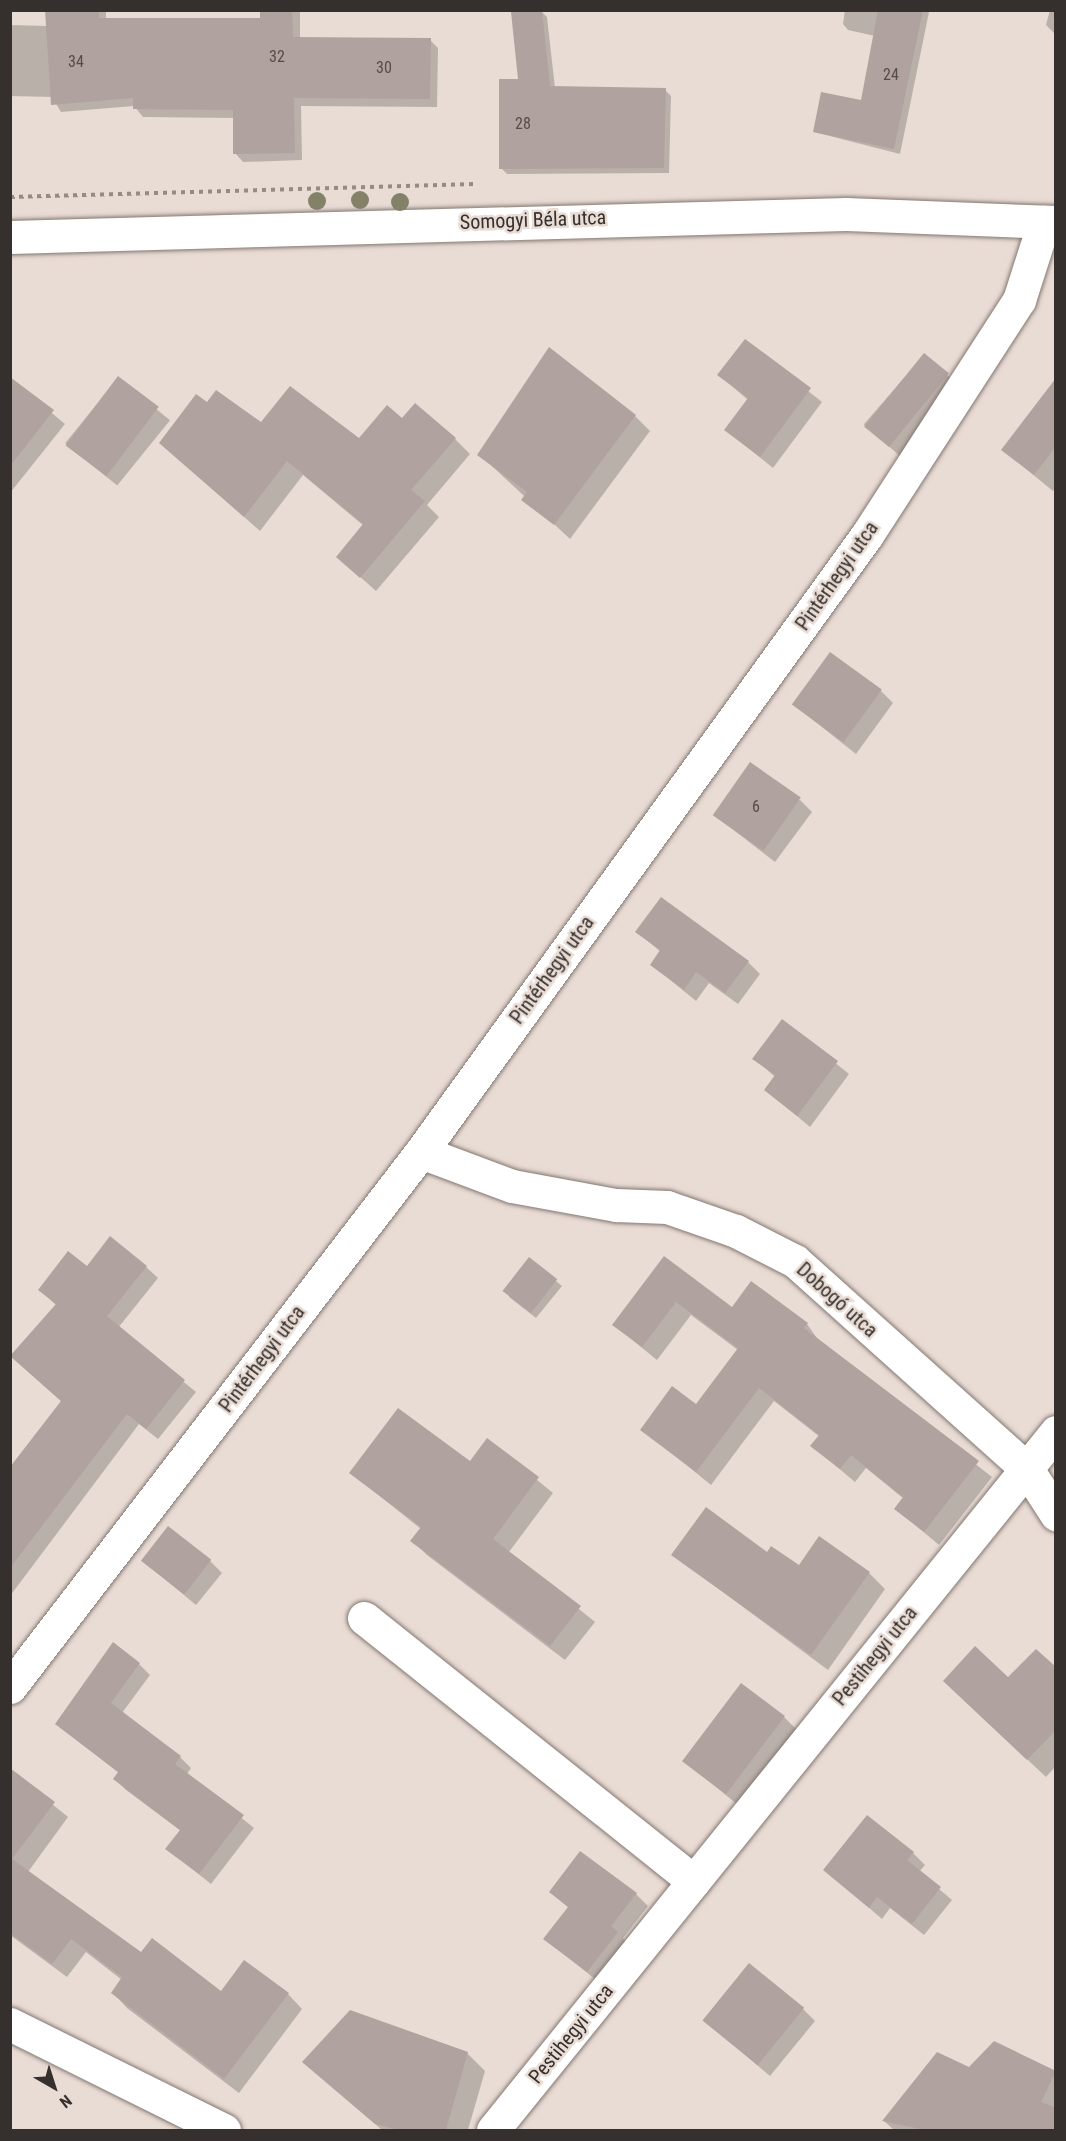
<!DOCTYPE html>
<html>
<head>
<meta charset="utf-8">
<style>
	body { margin:0 }
	#map { position:relative; width:1066px; height:2141px; overflow:hidden; background:#e9dcd5; font-family:"Roboto Condensed",sans-serif }
	div>[style] { position:absolute }
	.shadow>* { inset:0; background:#0003; transform-origin:0 0 }
	.building>* { inset:0; background:#b0a29f; transform-origin:0 0 }
	.path>* { height:4px; margin-top:-2px; transform-origin:0; background:repeating-linear-gradient(90deg,#948b86 0 4.5px,transparent 0 9px) }
	.roads { filter:drop-shadow(0 0 2px #837771) drop-shadow(0 0 2px #837771) }
	.minor>* { height:33px; margin:-16.5px; padding:0 16.5px; transform-origin:16.5px; border-radius:16.5px; background:#fff }
	.secondary>* { height:33px; margin:-16.5px; padding:0 16.5px; transform-origin:16.5px; border-radius:16.5px; background:#fff }
	.trees>* { width:18px; height:18px; margin:-9px; border-radius:50%; background:#848169 }
	span { translate:-50% -50%; white-space:nowrap; text-align:center; line-height:1.15; -webkit-text-stroke:5px #e9dcd5; paint-order:stroke }
	.number-label { font-size:16px; color:#544c4a }
	.number-label span { -webkit-text-stroke-width:0 }
	.street-label { font-size:20px; color:#35302d }
	.frame { position:absolute; inset:0; border:12px solid #35302d; pointer-events:none }
	.north { position:absolute; left:24px; top:2057px; width:60px; height:60px; -webkit-text-stroke:4px #e9dcd5; paint-order:stroke; rotate:141deg; font-size:16px; font-weight:700; line-height:24px; text-align:center; color:#35302d }
	.north::after { content:''; display:block; margin:auto; width:21px; height:27px; background:#35302d; clip-path:polygon(50% 0,100% 100%,50% 72%,0 100%) }
</style>
</head>
<body>
<div id="map">
	<div class="shadow">
		<div style="clip-path:polygon(47px 10px,106px 10px,106px 19px,262px 19px,262px 10px,300px 10px,300px 39px,430px 40px,438px 48px,437px 107px,301px 106px,302px 160px,243px 162px,235px 153px,234px 118px,143px 117px,134px 106px,61px 112px,52px 97px,10px 96px,10px 25px,47px 26px)"></div>
		<div style="clip-path:polygon(845px 10px,929px 12px,900px 154px,814px 132px,862px 102px,875px 36px,848px 30px,843px 24px)"></div>
		<div style="clip-path:polygon(1050px 10px,1056px 10px,1056px 35px,1046px 25px)"></div>
		<div style="clip-path:polygon(541px 11px,547px 17px,555px 88px,665px 90px,671px 96px,669px 173px,507px 174px,501px 168px)"></div>
		<div style="clip-path:polygon(745px 341px,822px 402px,773px 468px,726px 430px,748px 400px,719px 375px)"></div>
		<div style="left:924px;top:355px;width:48px;height:92px;rotate:41deg"></div>
		<div style="clip-path:polygon(10px 378px,65px 424px,10px 493px)"></div>
		<div style="left:118px;top:378px;width:67px;height:84px;rotate:39deg"></div>
		<div style="clip-path:polygon(1056px 381px,1056px 487px,1053px 491px,1003px 450px)"></div>
		<div style="clip-path:polygon(207px 404px,262px 424px,359px 440px,403px 420px,455px 439px,470px 454px,427px 505px,439px 517px,376px 591px,338px 557px,364px 526px,303px 475px,260px 531px,161px 443px)"></div>
		<div style="clip-path:polygon(635px 416px,650px 431px,570px 539px,479px 454px)"></div>
		<div style="clip-path:polygon(881px 691px,893px 703px,856px 754px,794px 705px)"></div>
		<div style="clip-path:polygon(800px 800px,812px 812px,775px 862px,714px 815px)"></div>
		<div style="clip-path:polygon(637px 932px,748px 962px,760px 974px,738px 1004px,709px 983px,696px 1001px,652px 965px,661px 952px)"></div>
		<div style="clip-path:polygon(783px 1021px,849px 1074px,810px 1127px,766px 1090px,775px 1077px,754px 1058px)"></div>
		<div style="clip-path:polygon(664px 1258px,732px 1309px,807px 1324px,819px 1341px,992px 1477px,939px 1545px,896px 1509px,904px 1499px,866px 1468px,855px 1482px,812px 1446px,820px 1437px,774px 1401px,711px 1485px,642px 1429px,696px 1406px,738px 1350px,691px 1315px,657px 1360px,614px 1325px)"></div>
		<div style="clip-path:polygon(529px 1260px,562px 1286px,536px 1318px,509px 1297px)"></div>
		<div style="clip-path:polygon(146px 1267px,158px 1278px,118px 1328px,196px 1392px,158px 1439px,139px 1424px,10px 1596px,10px 1471px,62px 1402px,12px 1357px,57px 1306px,40px 1290px,87px 1268px)"></div>
		<div style="clip-path:polygon(488px 1440px,553px 1493px,509px 1552px,595px 1622px,565px 1660px,427px 1555px,412px 1540px,421px 1529px,351px 1473px,470px 1464px)"></div>
		<div style="clip-path:polygon(673px 1555px,869px 1573px,885px 1589px,828px 1670px)"></div>
		<div style="clip-path:polygon(143px 1561px,210px 1561px,222px 1573px,196px 1605px)"></div>
		<div style="clip-path:polygon(139px 1664px,150px 1675px,122px 1713px,180px 1757px,191px 1768px,187px 1774px,254px 1828px,211px 1884px,167px 1849px,181px 1831px,126px 1790px,115px 1779px,119px 1773px,57px 1724px)"></div>
		<div style="clip-path:polygon(1056px 1669px,1056px 1766px,1046px 1777px,962px 1698px)"></div>
		<div style="clip-path:polygon(784px 1717px,796px 1729px,738px 1805px,684px 1761px)"></div>
		<div style="clip-path:polygon(14px 1773px,68px 1817px,28px 1872px,142px 1954px,221px 1993px,288px 1994px,302px 2009px,239px 2093px,127px 2008px,113px 1993px,122px 1980px,86px 1952px,67px 1977px,10px 1935px)"></div>
		<div style="clip-path:polygon(913px 1853px,925px 1865px,919px 1872px,952px 1900px,924px 1935px,890px 1908px,882px 1919px,825px 1870px)"></div>
		<div style="clip-path:polygon(551px 1892px,636px 1894px,648px 1906px,623px 1938px,629px 1945px,600px 1983px,545px 1939px,569px 1908px)"></div>
		<div style="clip-path:polygon(803px 2009px,815px 2021px,770px 2076px,704px 2020px)"></div>
		<div style="clip-path:polygon(350px 2012px,467px 2053px,485px 2071px,468px 2130px,382px 2130px,304px 2062px)"></div>
		<div style="clip-path:polygon(995px 2043px,1056px 2072px,1056px 2130px,894px 2130px,884px 2121px,970px 2069px)"></div>
	</div>
	<div class="building">
		<div style="clip-path:polygon(45px 10px,99px 10px,99px 18px,260px 18px,260px 10px,292px 10px,293px 37px,431px 38px,430px 99px,294px 98px,295px 153px,233px 154px,233px 110px,133px 109px,133px 98px,51px 105px)"></div>
		<div style="clip-path:polygon(542px 10px,550px 86px,666px 88px,664px 168px,499px 169px,499px 79px,518px 79px,511px 12px)"></div>
		<div style="clip-path:polygon(878px 10px,923px 10px,894px 149px,813px 132px,821px 92px,861px 100px)"></div>
		<div style="clip-path:polygon(745px 339px,811px 388px,760px 457px,724px 430px,748px 398px,717px 375px)"></div>
		<div style="clip-path:polygon(549px 347px,636px 415px,554px 525px,521px 500px,527px 492px,477px 455px)"></div>
		<div style="left:924px;top:353px;width:32px;height:95px;rotate:39deg"></div>
		<div style="left:118px;top:376px;width:51px;height:87px;rotate:37deg"></div>
		<div style="clip-path:polygon(10px 377px,54px 410px,10px 466px)"></div>
		<div style="clip-path:polygon(1056px 378px,1056px 446px,1034px 475px,1001px 450px)"></div>
		<div style="clip-path:polygon(290px 386px,359px 438px,387px 405px,402px 418px,415px 403px,456px 438px,411px 490px,425px 501px,360px 578px,336px 557px,363px 524px,287px 461px,244px 517px,159px 443px,196px 394px,207px 402px,216px 390px,261px 422px)"></div>
		<div style="left:830px;top:652px;width:64px;height:65px;rotate:36deg"></div>
		<div style="left:750px;top:762px;width:62px;height:65px;rotate:35deg"></div>
		<div style="clip-path:polygon(661px 897px,749px 961px,725px 993px,696px 972px,684px 990px,650px 965px,660px 950px,635px 932px)"></div>
		<div style="clip-path:polygon(782px 1019px,838px 1061px,797px 1116px,764px 1090px,775px 1075px,752px 1059px)"></div>
		<div style="clip-path:polygon(110px 1236px,147px 1266px,107px 1316px,185px 1380px,146px 1429px,127px 1414px,10px 1568px,10px 1467px,61px 1401px,10px 1356px,56px 1304px,38px 1290px,68px 1251px,87px 1266px)"></div>
		<div style="clip-path:polygon(664px 1256px,732px 1307px,751px 1281px,808px 1323px,804px 1328px,979px 1461px,924px 1532px,894px 1509px,903px 1497px,851px 1455px,840px 1469px,810px 1446px,819px 1435px,759px 1388px,696px 1472px,640px 1430px,672px 1386px,696px 1404px,738px 1348px,676px 1302px,642px 1347px,612px 1325px)"></div>
		<div style="left:529px;top:1257px;width:36px;height:43px;rotate:38deg"></div>
		<div style="clip-path:polygon(398px 1408px,470px 1461px,487px 1438px,539px 1477px,493px 1539px,581px 1606px,550px 1646px,410px 1541px,421px 1527px,349px 1473px)"></div>
		<div style="clip-path:polygon(706px 1507px,767px 1552px,771px 1546px,799px 1565px,819px 1536px,870px 1572px,811px 1655px,671px 1555px)"></div>
		<div style="left:168px;top:1526px;width:55px;height:44px;rotate:38deg"></div>
		<div style="clip-path:polygon(113px 1642px,140px 1663px,111px 1703px,181px 1756px,175px 1764px,244px 1815px,199px 1874px,165px 1849px,180px 1830px,113px 1779px,118px 1772px,55px 1724px)"></div>
		<div style="clip-path:polygon(975px 1646px,1008px 1677px,1036px 1649px,1056px 1667px,1056px 1730px,1027px 1760px,943px 1681px)"></div>
		<div style="left:741px;top:1683px;width:55px;height:98px;rotate:37deg"></div>
		<div style="clip-path:polygon(10px 1768px,55px 1802px,12px 1859px,141px 1952px,152px 1938px,221px 1991px,244px 1960px,289px 1993px,224px 2079px,111px 1993px,122px 1977px,71px 1939px,52px 1964px,10px 1933px)"></div>
		<div style="clip-path:polygon(867px 1815px,914px 1852px,907px 1860px,941px 1887px,912px 1924px,877px 1897px,869px 1908px,823px 1870px)"></div>
		<div style="clip-path:polygon(580px 1851px,637px 1893px,611px 1926px,618px 1932px,587px 1972px,543px 1939px,568px 1907px,549px 1892px)"></div>
		<div style="left:749px;top:1963px;width:71px;height:74px;rotate:39deg"></div>
		<div style="clip-path:polygon(350px 2010px,468px 2052px,446px 2130px,399px 2130px,375px 2124px,302px 2062px)"></div>
		<div style="clip-path:polygon(994px 2041px,1056px 2071px,1041px 2102px,1056px 2108px,1056px 2130px,925px 2130px,882px 2121px,937px 2052px,969px 2067px)"></div>
	</div>
	<div class="path">
		<div style="left:10px;top:197px;width:465px;rotate:-1.6deg"></div>
	</div>
	<div class="roads">
		<div class="minor">
			<div style="left:421px;top:1152px;width:97px;rotate:20.5deg"></div>
			<div style="left:512px;top:1186px;width:106px;rotate:10.4deg"></div>
			<div style="left:616px;top:1205px;width:51px;rotate:2.2deg"></div>
			<div style="left:667px;top:1207px;width:73px;rotate:19.2deg"></div>
			<div style="left:736px;top:1231px;width:66px;rotate:27deg"></div>
			<div style="left:795px;top:1261px;width:312px;rotate:41.9deg"></div>
			<div style="left:1027px;top:1469px;width:54px;rotate:57.2deg"></div>
			<div style="left:364px;top:1618px;width:422px;rotate:38.6deg"></div>
			<div style="left:10px;top:1687px;width:675px;rotate:-52.47deg"></div>
			<div style="left:421px;top:1152px;width:761px;rotate:-54.14deg"></div>
			<div style="left:867px;top:535px;width:280px;rotate:-57.1deg"></div>
			<div style="left:1019px;top:300px;width:82px;rotate:-72.2deg"></div>
			<div style="left:10px;top:2024px;width:239px;rotate:26.4deg"></div>
			<div style="left:493px;top:2130px;width:897px;rotate:-51.11deg"></div>
		</div>
		<div class="secondary">
			<div style="left:10px;top:237px;width:836px;rotate:-1.58deg"></div>
			<div style="left:846px;top:214px;width:210px;rotate:2.2deg"></div>
		</div>
	</div>
	<div class="trees">
		<div style="left:360px;top:200px"></div>
		<div style="left:317px;top:201px"></div>
		<div style="left:400px;top:202px"></div>
	</div>
	<div class="number-label">
		<span style="left:277px;top:57px">32</span>
		<span style="left:76px;top:62px">34</span>
		<span style="left:384px;top:68px">30</span>
		<span style="left:891px;top:75px">24</span>
		<span style="left:523px;top:124px">28</span>
		<span style="left:756px;top:807px">6</span>
	</div>
	<div class="street-label">
		<span style="left:533px;top:220px;rotate:-2deg">Somogyi Béla utca</span>
		<span style="left:837px;top:576px;rotate:-55deg">Pintérhegyi utca</span>
		<span style="left:552px;top:970px;rotate:-54deg">Pintérhegyi utca</span>
		<span style="left:837px;top:1300px;rotate:42deg">Dobogó utca</span>
		<span style="left:262px;top:1359px;rotate:-53deg">Pintérhegyi utca</span>
		<span style="left:875px;top:1656px;rotate:-51deg">Pestihegyi utca</span>
		<span style="left:571px;top:2034px;rotate:-51deg">Pestihegyi utca</span>
	</div>
	<div class="frame"></div>
	<div class="north">N</div>
</div>
</body>
</html>
